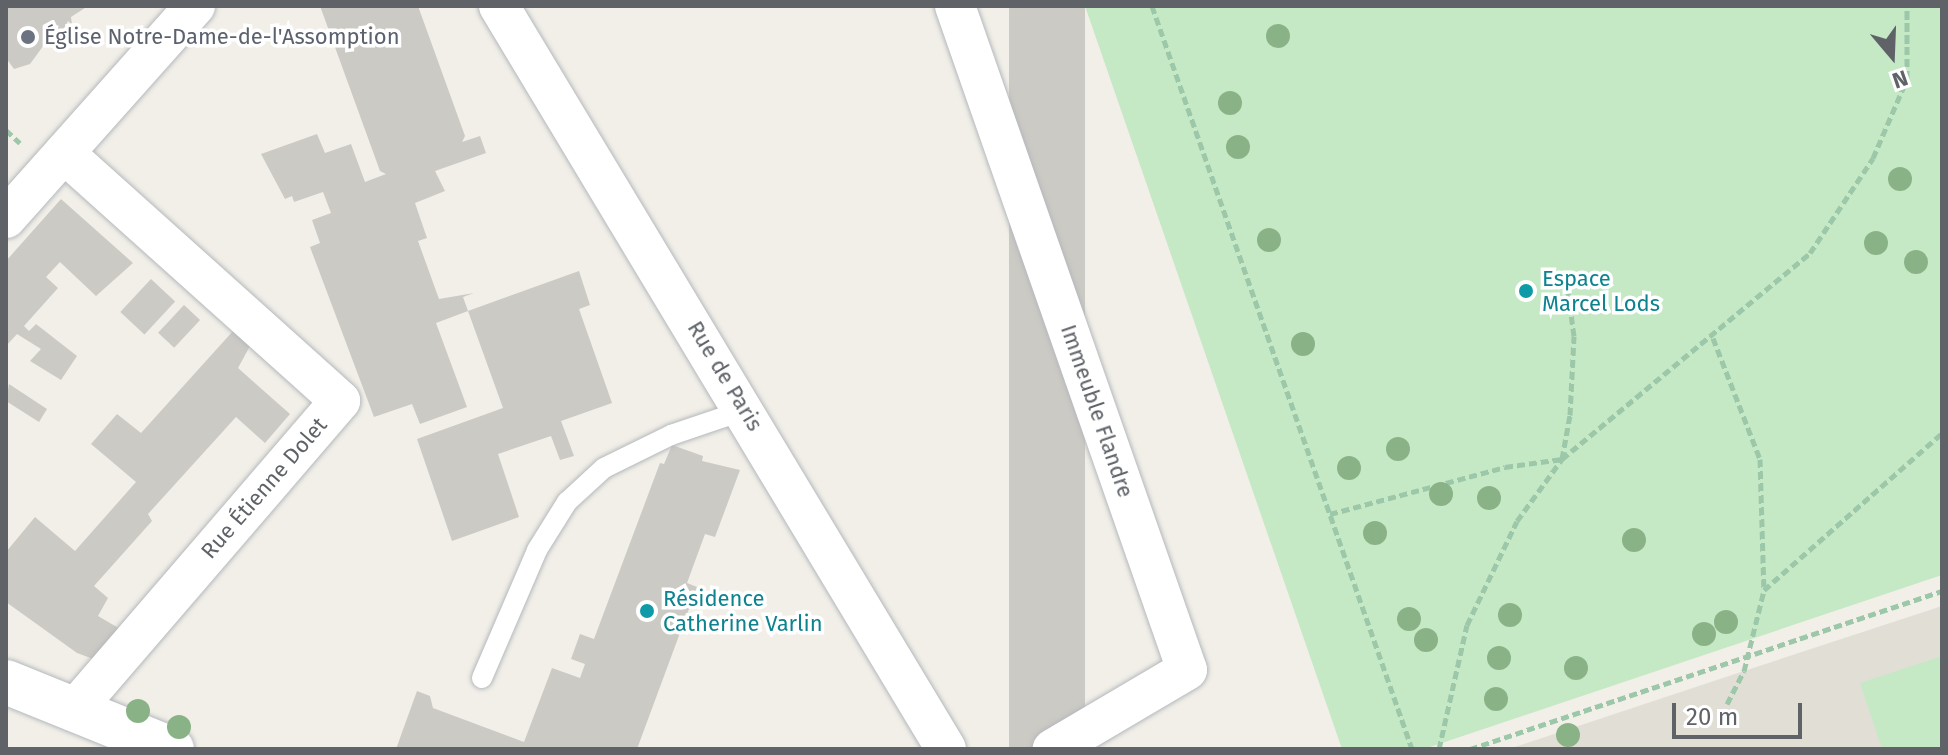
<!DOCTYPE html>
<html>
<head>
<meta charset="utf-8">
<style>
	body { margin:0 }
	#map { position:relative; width:1948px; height:755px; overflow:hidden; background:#f1efe8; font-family:"Fira Sans",sans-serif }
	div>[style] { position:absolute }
	.education>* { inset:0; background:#e1ded6 }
	.green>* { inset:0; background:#c5e8c5 }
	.building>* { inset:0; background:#cccac5; transform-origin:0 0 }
	.path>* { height:5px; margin-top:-2.5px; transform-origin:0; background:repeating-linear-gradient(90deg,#9cc7a9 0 8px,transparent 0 12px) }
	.roads { filter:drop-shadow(0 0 2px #b5b8bc) drop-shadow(0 0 2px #b5b8bc) }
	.service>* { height:20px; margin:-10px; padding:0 10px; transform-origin:10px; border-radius:10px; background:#fff }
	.minor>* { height:40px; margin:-20px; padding:0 20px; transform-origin:20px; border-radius:20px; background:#fff }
	.tertiary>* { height:44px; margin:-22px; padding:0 22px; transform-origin:22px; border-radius:22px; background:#fff }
	.trees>* { width:24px; height:24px; margin:-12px; border-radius:50%; background:#89b387 }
	.dots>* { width:22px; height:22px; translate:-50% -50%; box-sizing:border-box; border:4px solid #fff; border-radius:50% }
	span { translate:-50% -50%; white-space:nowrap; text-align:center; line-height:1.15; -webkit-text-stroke:7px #fff; paint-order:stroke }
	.worship-label { font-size:22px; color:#5b616d }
	.left { translate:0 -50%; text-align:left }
	.culture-label { font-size:22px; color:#0d838f }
	.street-label { font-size:22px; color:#5f6368 }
	.frame { position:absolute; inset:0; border:8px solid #5f6368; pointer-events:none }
	.north { position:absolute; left:1852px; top:16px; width:80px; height:80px; -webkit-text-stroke:6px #fff; paint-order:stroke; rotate:161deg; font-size:22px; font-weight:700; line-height:32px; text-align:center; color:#5f6368 }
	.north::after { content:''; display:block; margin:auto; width:28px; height:36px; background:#5f6368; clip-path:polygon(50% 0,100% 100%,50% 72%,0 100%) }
	.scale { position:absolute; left:1672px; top:703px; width:130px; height:36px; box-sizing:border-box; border:4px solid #5f6368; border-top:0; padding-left:10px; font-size:24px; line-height:28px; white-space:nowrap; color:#5f6368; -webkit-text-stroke:6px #fff; paint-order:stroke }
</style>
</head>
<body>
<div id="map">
	<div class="education">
		<div style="clip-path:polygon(1942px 606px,1942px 749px,1509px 749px,1744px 671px)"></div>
	</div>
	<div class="green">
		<div style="clip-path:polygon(1085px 6px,1942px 6px,1942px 575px,1424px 749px,1342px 749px)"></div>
		<div style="clip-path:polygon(1942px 656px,1942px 749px,1882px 749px,1860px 683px)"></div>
	</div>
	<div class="building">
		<div style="clip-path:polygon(6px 6px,88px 6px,71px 17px,72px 25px,68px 21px,59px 38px,52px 34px,30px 64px,14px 69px,6px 58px)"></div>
		<div style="clip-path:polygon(320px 6px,418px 6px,465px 136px,462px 142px,480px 136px,486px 153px,435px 171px,445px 191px,415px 203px,427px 238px,418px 241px,439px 299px,474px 293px,463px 297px,468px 311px,436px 323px,467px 407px,420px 424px,412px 404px,374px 417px,310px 247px,320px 243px,312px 220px,331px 213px,323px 192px,294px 202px,292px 196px,285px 199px,261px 154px,317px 134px,325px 153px,351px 144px,365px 182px,386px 174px,380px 171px)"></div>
		<div style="left:1009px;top:6px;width:76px;height:786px"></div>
		<div style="clip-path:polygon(61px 199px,133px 263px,96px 296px,60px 262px,46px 277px,58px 288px,24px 326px,29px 331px,36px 324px,77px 356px,61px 380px,30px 361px,41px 349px,17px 334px,6px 346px,6px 261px)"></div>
		<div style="clip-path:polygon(579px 271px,590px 305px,579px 309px,612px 403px,561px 421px,574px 456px,560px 460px,551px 436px,498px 454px,519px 517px,452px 541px,417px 439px,503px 408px,468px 311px)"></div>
		<div style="left:151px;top:279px;width:33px;height:45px;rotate:43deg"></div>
		<div style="left:184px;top:305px;width:22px;height:38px;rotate:43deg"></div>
		<div style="clip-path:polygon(233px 331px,250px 346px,238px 368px,290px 414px,265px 443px,236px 417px,148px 514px,152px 521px,94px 586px,108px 598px,98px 616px,122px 630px,96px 660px,77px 653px,6px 602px,6px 552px,35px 517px,75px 551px,136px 482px,91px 444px,117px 414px,141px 433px)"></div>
		<div style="clip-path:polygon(9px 384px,47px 409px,39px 422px,6px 401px)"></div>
		<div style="clip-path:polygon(672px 445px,703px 456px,702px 461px,740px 470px,715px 537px,705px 534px,687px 583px,697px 587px,637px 749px,396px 749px,417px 691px,430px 696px,433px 708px,524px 742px,552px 668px,580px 678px,585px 664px,571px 659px,580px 634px,594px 639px,660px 463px,664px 464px)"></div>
	</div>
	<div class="path">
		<div style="left:1152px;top:6px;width:787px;rotate:70.71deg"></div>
		<div style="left:6px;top:130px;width:19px;rotate:43deg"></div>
		<div style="left:1713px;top:338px;width:130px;rotate:68.8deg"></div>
		<div style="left:1760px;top:459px;width:131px;rotate:88.3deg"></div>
		<div style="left:1330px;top:514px;width:181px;rotate:-15deg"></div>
		<div style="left:1505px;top:467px;width:58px;rotate:-8deg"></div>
		<div style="left:1562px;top:459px;width:45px;rotate:-79.7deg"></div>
		<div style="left:1570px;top:415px;width:79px;rotate:-87.1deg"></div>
		<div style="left:1574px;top:336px;width:52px;rotate:-97.7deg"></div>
		<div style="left:1727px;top:704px;width:37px;rotate:-63deg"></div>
		<div style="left:1744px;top:671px;width:83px;rotate:-76.1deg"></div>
		<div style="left:1764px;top:590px;width:237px;rotate:-41.4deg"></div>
		<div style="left:1439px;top:749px;width:127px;rotate:-77.3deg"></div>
		<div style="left:1467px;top:625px;width:115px;rotate:-64.3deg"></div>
		<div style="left:1517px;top:521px;width:77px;rotate:-54deg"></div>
		<div style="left:1562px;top:459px;width:322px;rotate:-39.7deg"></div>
		<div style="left:1810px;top:253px;width:114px;rotate:-56.4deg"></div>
		<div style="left:1873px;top:158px;width:86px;rotate:-66.7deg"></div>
		<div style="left:1907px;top:79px;width:73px;rotate:-90deg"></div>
		<div style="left:1470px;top:749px;width:498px;rotate:-18.5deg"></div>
	</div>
	<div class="roads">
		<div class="service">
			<div style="left:482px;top:678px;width:139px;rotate:-66.7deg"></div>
			<div style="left:537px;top:550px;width:57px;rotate:-58deg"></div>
			<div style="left:567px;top:502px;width:50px;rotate:-42.6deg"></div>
			<div style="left:604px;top:468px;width:75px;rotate:-26.2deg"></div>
			<div style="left:671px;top:435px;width:78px;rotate:-18.7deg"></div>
		</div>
		<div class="minor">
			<div style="left:499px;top:6px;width:867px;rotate:58.97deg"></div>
			<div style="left:955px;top:6px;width:703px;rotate:70.74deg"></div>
			<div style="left:1187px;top:670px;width:156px;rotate:149.5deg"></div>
			<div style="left:64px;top:153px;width:371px;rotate:41.9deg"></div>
			<div style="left:340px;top:401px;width:409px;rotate:130.7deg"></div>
			<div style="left:6px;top:218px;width:284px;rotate:-48.3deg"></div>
		</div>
		<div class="tertiary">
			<div style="left:6px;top:682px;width:179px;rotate:22deg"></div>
		</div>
	</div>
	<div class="trees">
		<div style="left:1278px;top:36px"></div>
		<div style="left:1230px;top:103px"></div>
		<div style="left:1238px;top:147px"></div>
		<div style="left:1900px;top:179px"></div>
		<div style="left:1269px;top:240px"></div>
		<div style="left:1876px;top:243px"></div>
		<div style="left:1916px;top:262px"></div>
		<div style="left:1303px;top:344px"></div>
		<div style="left:1398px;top:449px"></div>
		<div style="left:1349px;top:468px"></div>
		<div style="left:1441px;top:494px"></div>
		<div style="left:1489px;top:498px"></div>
		<div style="left:1375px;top:533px"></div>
		<div style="left:1634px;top:540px"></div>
		<div style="left:1510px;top:615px"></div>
		<div style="left:1409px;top:619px"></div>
		<div style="left:1726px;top:622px"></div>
		<div style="left:1704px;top:634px"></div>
		<div style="left:1426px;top:640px"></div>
		<div style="left:1499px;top:658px"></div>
		<div style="left:1576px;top:668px"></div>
		<div style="left:1496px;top:699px"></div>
		<div style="left:138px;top:711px"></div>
		<div style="left:179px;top:727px"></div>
		<div style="left:1568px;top:735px"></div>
	</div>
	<div class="dots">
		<div style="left:28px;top:37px;background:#6b7280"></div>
		<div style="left:1526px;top:291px;background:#0f9aa8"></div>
		<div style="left:647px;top:611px;background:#0f9aa8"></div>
	</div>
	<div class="worship-label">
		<span class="left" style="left:44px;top:37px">Église Notre-Dame-de-l'Assomption</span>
	</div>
	<div class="culture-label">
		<span class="left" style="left:1542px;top:291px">Espace<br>Marcel Lods</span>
		<span class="left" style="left:663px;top:611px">Résidence<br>Catherine Varlin</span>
	</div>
	<div class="street-label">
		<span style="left:725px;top:376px;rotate:59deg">Rue de Paris</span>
		<span style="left:1097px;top:411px;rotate:71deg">Immeuble Flandre</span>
		<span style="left:264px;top:488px;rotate:-49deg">Rue Étienne Dolet</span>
	</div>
	<div class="frame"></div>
	<div class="north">N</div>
	<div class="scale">20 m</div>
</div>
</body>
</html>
